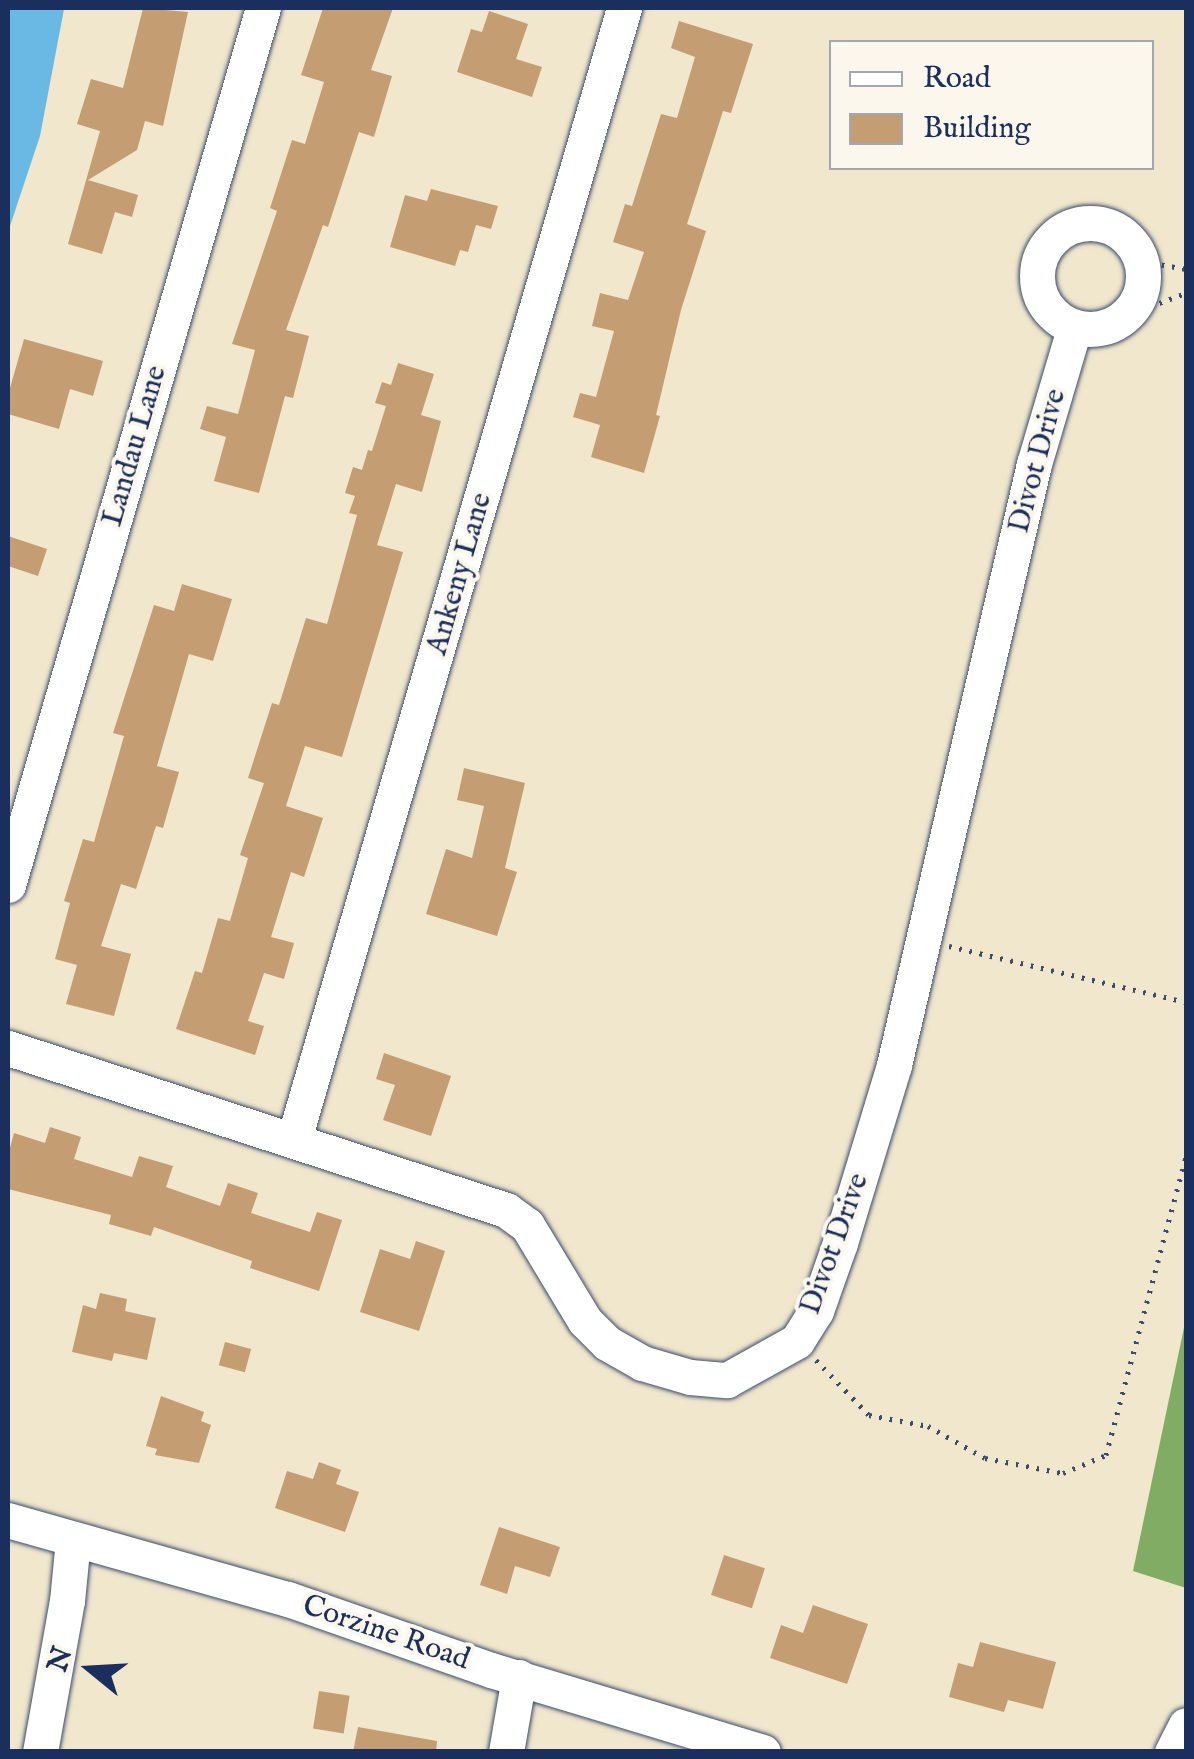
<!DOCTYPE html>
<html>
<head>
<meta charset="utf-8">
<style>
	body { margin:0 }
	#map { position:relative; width:1194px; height:1759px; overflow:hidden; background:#f0e7cc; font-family:"IM FELL English",serif }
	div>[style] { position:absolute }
	.forest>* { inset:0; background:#81ac63 }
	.water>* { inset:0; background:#6ab8e4 }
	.building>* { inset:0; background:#c59d72; transform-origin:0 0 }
	.path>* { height:5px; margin-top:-2.5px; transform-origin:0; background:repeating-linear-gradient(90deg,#3b4b6e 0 2.5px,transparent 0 10.5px) }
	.roads { filter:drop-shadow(0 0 2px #3b4b6e) drop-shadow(0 0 2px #3b4b6e) }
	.minor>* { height:35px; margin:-17.5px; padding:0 17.5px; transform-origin:17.5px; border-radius:17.5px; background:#fff }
	.minor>.ring { margin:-17.5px; padding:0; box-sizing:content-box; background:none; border:35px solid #fff; border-radius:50% }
	span { translate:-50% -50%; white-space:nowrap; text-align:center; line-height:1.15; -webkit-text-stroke:8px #fbf7ec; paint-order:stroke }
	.street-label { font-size:30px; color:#1b2f5e }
	.frame { position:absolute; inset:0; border:10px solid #1b2f5e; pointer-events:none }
	.legend { position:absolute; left:829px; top:40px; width:325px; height:130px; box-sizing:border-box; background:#fbf7ec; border:2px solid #a1a7b3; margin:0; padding:12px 18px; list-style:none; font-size:30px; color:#1b2f5e }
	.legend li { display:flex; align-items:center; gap:20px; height:50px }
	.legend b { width:50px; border:2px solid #a1a7b3 }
	.north { position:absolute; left:40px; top:1619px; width:100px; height:100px; -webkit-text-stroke:8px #fbf7ec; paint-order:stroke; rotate:288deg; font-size:28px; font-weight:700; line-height:40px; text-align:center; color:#1b2f5e }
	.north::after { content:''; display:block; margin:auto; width:35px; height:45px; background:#1b2f5e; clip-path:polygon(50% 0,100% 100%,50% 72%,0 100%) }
</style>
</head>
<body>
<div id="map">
	<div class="forest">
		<div style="clip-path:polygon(1186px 1318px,1186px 1588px,1133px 1571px)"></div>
	</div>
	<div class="water">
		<div style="clip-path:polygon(8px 8px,64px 9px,40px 136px,8px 232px)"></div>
	</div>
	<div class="building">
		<div style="clip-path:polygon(143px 8px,188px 12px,163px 126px,145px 121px,137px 150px,88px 180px,138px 195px,132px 217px,115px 212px,102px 254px,68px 244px,100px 131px,77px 124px,91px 79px,123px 88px)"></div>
		<div style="clip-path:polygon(323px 8px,393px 8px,371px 70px,392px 76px,374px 137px,359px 132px,328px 227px,323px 225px,286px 330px,309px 336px,293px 398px,285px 396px,259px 493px,214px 481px,226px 437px,200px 429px,207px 406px,238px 414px,255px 350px,232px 344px,277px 211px,270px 208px,292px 140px,305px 144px,324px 82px,301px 75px)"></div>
		<div style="clip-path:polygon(489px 11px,528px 24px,516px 59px,542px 67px,532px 97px,457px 72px,471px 29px,482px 32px)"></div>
		<div style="clip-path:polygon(679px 21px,753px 44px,731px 113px,723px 111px,687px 224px,706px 231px,681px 310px,656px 415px,660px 416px,644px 473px,591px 457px,600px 425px,573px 417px,580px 393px,596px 397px,614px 331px,592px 326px,600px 293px,628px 300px,644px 252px,613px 242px,625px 204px,632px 206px,661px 114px,677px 118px,695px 57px,671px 48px)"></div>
		<div style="clip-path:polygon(431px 189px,498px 206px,491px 229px,476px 225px,468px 252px,460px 250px,455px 266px,390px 247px,405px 195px,427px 201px)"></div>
		<div style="clip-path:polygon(24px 339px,103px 361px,93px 396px,70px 389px,59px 429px,8px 414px,8px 395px)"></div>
		<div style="clip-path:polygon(398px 363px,434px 374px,421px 415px,441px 421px,422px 492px,396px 484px,377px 545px,403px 552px,342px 757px,305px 746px,286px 806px,323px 818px,304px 877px,291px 872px,271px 937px,294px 943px,284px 979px,264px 973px,248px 1021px,264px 1026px,255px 1055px,176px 1029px,195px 971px,202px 973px,218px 918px,230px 921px,248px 858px,240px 855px,264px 783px,248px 778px,272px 703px,279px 705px,306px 618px,327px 624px,357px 515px,349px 513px,355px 496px,345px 493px,353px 467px,362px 470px,368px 450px,372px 451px,386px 406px,375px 403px,382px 382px,391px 385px)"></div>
		<div style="clip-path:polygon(8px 536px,47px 549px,38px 576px,8px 566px)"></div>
		<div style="clip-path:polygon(182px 584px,232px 599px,213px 661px,189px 654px,157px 766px,179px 772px,163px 828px,156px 826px,136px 889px,121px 884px,101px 946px,131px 954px,114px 1016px,66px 1004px,77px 965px,55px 959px,70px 903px,64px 901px,83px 839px,94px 842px,124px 736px,113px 733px,154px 605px,174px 611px)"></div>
		<div style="clip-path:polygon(464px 768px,525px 783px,505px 868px,517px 872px,497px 936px,426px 914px,446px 849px,472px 858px,484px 806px,457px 800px)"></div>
		<div style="clip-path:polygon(384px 1053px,451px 1076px,431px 1136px,383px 1120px,395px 1085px,376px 1079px)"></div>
		<div style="clip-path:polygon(50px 1127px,81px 1137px,74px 1159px,132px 1177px,139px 1156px,173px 1166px,166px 1187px,220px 1206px,228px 1183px,258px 1193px,251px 1213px,310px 1232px,317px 1212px,342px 1220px,319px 1291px,250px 1268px,252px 1261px,154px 1227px,151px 1236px,109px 1224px,111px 1215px,8px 1189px,8px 1155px,14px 1133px,45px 1143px)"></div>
		<div style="clip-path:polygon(416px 1241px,445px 1251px,419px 1331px,360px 1312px,380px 1249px,410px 1259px)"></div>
		<div style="clip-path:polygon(100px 1293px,127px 1299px,125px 1311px,156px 1318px,147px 1360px,114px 1353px,112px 1361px,72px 1352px,83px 1305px,96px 1309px)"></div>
		<div style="left:225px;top:1342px;width:27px;height:24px;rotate:15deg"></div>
		<div style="clip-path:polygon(161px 1396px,204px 1412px,201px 1421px,211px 1425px,199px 1463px,155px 1455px,157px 1449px,146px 1446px)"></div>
		<div style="clip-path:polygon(319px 1462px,341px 1470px,336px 1484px,359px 1492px,345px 1532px,275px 1508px,287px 1471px,313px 1479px)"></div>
		<div style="clip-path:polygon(499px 1527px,560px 1547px,550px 1577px,515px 1566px,507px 1594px,480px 1585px)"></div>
		<div style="left:724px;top:1555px;width:43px;height:42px;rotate:18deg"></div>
		<div style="clip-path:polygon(813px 1605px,868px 1624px,847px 1684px,770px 1658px,781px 1625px,803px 1633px)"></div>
		<div style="clip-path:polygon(980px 1642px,1056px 1662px,1043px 1709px,1008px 1700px,1004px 1712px,949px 1697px,958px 1663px,973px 1667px)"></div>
		<div style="left:319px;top:1691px;width:31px;height:38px;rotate:9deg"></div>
		<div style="clip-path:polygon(358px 1727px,437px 1741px,436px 1752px,353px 1752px)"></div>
	</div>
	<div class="path">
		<div style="left:1141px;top:261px;width:46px;rotate:10.1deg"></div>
		<div style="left:1130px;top:314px;width:60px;rotate:-20.6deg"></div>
		<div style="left:949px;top:946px;width:244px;rotate:13.3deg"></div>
		<div style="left:816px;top:1360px;width:76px;rotate:46.1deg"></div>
		<div style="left:869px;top:1415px;width:60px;rotate:10.6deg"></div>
		<div style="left:928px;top:1426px;width:65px;rotate:29.3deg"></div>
		<div style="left:985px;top:1458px;width:79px;rotate:10.9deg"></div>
		<div style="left:1063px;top:1473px;width:47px;rotate:-22.7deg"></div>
		<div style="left:1106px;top:1455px;width:309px;rotate:-75deg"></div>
	</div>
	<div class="roads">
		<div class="minor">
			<div class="ring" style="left:1037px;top:223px;width:71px;height:71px"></div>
			<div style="left:8px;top:885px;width:913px;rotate:-73.79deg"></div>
			<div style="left:8px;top:1048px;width:524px;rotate:18.02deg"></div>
			<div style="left:506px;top:1210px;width:26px;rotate:36deg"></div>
			<div style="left:527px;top:1225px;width:112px;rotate:58.9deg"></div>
			<div style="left:585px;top:1321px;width:31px;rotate:45deg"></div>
			<div style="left:607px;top:1343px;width:40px;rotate:29.7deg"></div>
			<div style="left:642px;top:1363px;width:50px;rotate:16.3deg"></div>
			<div style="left:690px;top:1377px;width:37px;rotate:5deg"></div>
			<div style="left:727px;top:1380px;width:80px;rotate:-29.1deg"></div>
			<div style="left:797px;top:1341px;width:36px;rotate:-58deg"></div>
			<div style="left:816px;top:1311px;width:72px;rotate:-70.6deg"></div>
			<div style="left:840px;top:1243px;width:186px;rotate:-73.1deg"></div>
			<div style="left:894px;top:1065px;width:617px;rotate:-76.89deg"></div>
			<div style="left:1034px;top:464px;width:141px;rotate:-73.5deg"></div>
			<div style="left:294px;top:1139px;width:1178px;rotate:-73.73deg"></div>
			<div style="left:8px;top:1520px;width:291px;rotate:15.8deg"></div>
			<div style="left:288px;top:1599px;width:215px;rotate:19.3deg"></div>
			<div style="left:491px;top:1670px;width:284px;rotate:16.8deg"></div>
			<div style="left:40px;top:1752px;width:153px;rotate:-79.9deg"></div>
			<div style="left:67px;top:1601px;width:61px;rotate:-84.4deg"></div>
			<div style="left:506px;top:1752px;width:76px;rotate:-80.2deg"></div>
			<div style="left:1172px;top:1752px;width:30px;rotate:-63deg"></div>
		</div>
	</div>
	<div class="street-label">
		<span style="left:135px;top:446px;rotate:-74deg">Landau Lane</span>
		<span style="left:1038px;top:461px;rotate:-75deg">Divot Drive</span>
		<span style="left:460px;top:574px;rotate:-74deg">Ankeny Lane</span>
		<span style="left:835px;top:1244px;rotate:-70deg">Divot Drive</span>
		<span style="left:386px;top:1633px;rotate:19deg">Corzine Road</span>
	</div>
	<div class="frame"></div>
	<ul class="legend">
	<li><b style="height:12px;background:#fff"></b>Road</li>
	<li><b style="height:28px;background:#c59d72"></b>Building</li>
	</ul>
	<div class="north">N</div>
</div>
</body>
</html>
